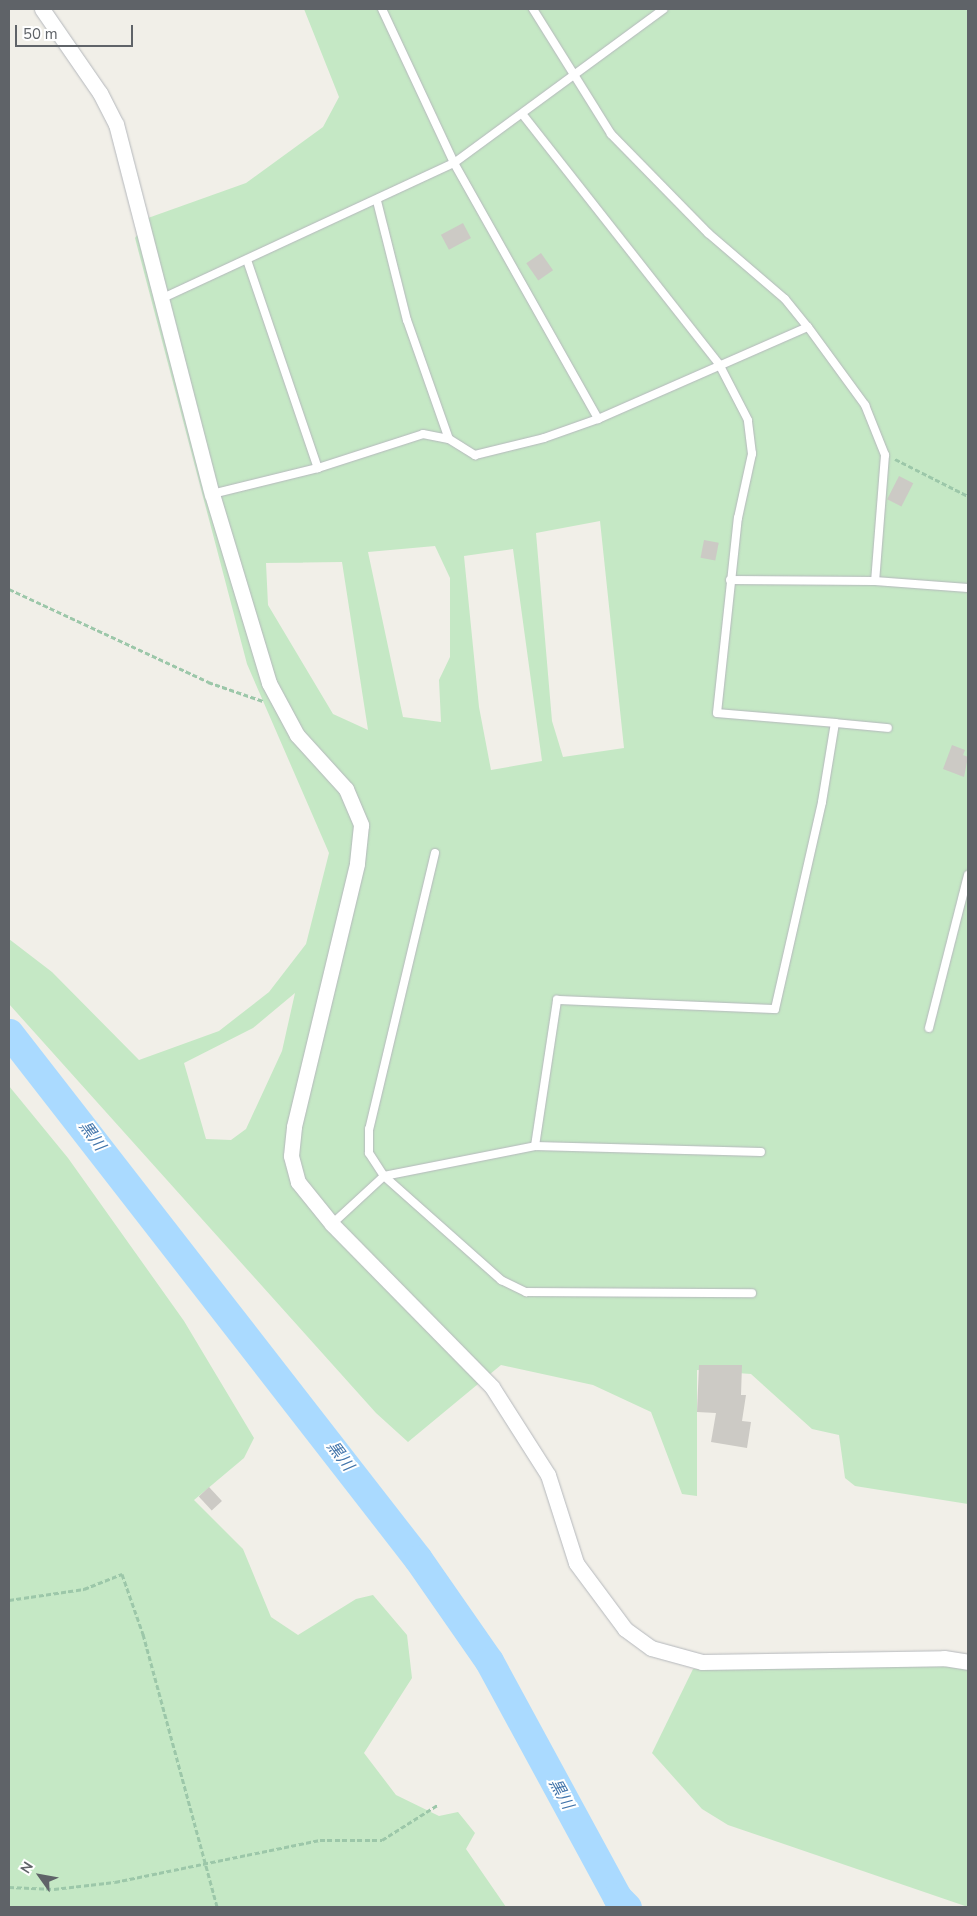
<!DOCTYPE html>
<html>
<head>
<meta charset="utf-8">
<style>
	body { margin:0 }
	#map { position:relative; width:977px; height:1916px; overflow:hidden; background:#f1efe8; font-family:"Nunito Sans","Noto Sans JP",sans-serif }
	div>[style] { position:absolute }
	.green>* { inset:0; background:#c5e8c5 }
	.river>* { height:29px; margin:-14.5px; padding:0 14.5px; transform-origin:14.5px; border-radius:14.5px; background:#aadaff }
	.building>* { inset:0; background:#cccac5; transform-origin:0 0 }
	.path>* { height:3px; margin-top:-1.5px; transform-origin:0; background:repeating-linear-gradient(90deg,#9cc7a9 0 5px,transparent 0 7.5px) }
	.roads { filter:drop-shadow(0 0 1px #b5b8bc) drop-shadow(0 0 1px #b5b8bc) }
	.lane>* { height:8px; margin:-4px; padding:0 4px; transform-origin:4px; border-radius:4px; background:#fff }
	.street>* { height:15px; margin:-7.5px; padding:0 7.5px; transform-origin:7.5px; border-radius:7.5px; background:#fff }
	span { translate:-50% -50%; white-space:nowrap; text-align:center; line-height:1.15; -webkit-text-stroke:4px #fff; paint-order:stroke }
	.water-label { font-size:16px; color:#4174aa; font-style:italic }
	.frame { position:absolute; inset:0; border:10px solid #5f6368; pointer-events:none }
	.north { position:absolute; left:15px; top:1851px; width:50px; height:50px; -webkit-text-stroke:4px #fff; paint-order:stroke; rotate:302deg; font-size:14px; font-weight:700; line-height:20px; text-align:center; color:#5f6368 }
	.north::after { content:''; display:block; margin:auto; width:18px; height:22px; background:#5f6368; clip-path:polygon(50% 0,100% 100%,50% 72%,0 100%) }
	.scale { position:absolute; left:15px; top:25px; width:118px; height:22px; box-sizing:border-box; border:2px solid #5f6368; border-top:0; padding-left:6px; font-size:15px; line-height:18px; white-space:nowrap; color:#5f6368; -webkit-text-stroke:4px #fff; paint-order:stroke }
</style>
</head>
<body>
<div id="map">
	<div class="green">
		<div style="clip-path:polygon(evenodd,304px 9px,968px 9px,968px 1504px,855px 1486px,845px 1478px,839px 1435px,812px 1429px,751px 1374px,697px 1370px,697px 1496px,682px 1494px,651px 1412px,593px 1385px,501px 1365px,408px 1442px,376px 1413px,9px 1004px,9px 939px,52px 972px,139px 1060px,219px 1031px,269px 992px,306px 944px,329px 853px,247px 664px,135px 238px,148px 218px,246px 183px,323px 127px,339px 97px,304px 9px,600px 521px,624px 748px,563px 757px,552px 721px,536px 533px,600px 521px,304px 9px,435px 546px,450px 578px,450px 657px,439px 680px,441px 722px,403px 717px,368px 552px,435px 546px,304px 9px,513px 549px,542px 761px,491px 770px,479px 707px,464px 556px,513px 549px,304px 9px,342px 562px,368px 730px,333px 714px,268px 605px,266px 563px,342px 562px,304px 9px,295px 993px,282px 1051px,246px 1129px,231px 1140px,206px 1139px,184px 1063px,253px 1028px,295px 993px)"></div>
		<div style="clip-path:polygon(9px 1086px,68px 1158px,184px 1321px,254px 1438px,244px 1458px,194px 1500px,243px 1549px,271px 1617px,298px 1635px,356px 1599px,373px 1595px,407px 1635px,412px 1678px,364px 1753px,396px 1795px,439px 1816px,458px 1812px,475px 1833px,466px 1849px,506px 1907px,9px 1907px)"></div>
		<div style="clip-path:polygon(944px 1666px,968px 1670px,968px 1907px,728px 1825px,702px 1809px,652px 1753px,693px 1669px)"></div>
	</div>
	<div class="river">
		<div style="left:9px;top:1033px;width:666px;rotate:52.13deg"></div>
		<div style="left:418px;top:1559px;width:124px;rotate:55.2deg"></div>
		<div style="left:489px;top:1661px;width:268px;rotate:61.5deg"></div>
		<div style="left:617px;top:1897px;width:14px;rotate:45deg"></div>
	</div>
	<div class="building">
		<div style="left:463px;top:223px;width:17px;height:25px;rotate:62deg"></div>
		<div style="left:541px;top:253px;width:21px;height:18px;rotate:55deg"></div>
		<div style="left:899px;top:476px;width:16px;height:26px;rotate:27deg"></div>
		<div style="left:704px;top:540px;width:15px;height:18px;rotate:11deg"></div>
		<div style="clip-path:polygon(952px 745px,965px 750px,963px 755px,968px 757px,964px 777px,943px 769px)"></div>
		<div style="clip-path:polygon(699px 1365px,742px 1365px,741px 1395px,746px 1395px,742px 1421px,751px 1422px,747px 1448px,711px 1442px,716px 1413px,697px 1412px)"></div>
		<div style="left:209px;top:1487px;width:19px;height:14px;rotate:47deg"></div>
	</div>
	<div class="path">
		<div style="left:895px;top:459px;width:82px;rotate:26.9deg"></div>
		<div style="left:9px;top:589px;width:220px;rotate:25deg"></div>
		<div style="left:208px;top:682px;width:58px;rotate:19.1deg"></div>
		<div style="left:9px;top:1600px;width:76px;rotate:-8.3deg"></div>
		<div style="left:84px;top:1589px;width:41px;rotate:-21.5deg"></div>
		<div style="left:122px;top:1574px;width:64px;rotate:70.7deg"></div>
		<div style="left:143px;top:1634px;width:283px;rotate:74.8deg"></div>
		<div style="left:9px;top:1887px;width:45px;rotate:2.5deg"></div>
		<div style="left:54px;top:1889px;width:61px;rotate:-6.5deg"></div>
		<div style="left:115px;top:1882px;width:209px;rotate:-11.6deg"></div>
		<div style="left:320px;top:1840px;width:62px"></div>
		<div style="left:382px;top:1840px;width:67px;rotate:-32.3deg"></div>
	</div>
	<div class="roads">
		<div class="lane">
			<div style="left:382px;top:9px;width:170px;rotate:64.9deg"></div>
			<div style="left:454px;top:163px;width:294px;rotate:60.6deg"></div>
			<div style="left:533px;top:9px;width:147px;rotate:58deg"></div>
			<div style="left:611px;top:134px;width:139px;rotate:45.6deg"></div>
			<div style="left:708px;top:233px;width:101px;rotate:40.6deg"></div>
			<div style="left:785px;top:299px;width:36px;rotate:51deg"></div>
			<div style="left:808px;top:327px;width:97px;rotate:53.8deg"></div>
			<div style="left:865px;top:405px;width:54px;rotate:68.2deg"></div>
			<div style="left:885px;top:455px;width:126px;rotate:94.5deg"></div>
			<div style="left:875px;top:581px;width:145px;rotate:-179.6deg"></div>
			<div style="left:377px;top:201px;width:123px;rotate:75.9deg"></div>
			<div style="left:407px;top:320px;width:126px;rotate:70.6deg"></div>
			<div style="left:247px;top:260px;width:220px;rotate:71.2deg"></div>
			<div style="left:163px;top:298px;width:321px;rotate:-24.9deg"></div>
			<div style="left:454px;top:163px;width:260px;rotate:-36.3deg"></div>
			<div style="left:212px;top:494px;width:109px;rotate:-13.8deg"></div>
			<div style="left:318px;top:468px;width:110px;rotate:-17.9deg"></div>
			<div style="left:423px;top:434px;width:26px;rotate:11deg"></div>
			<div style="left:449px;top:439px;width:31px;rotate:32deg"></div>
			<div style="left:475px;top:455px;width:71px;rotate:-13.8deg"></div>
			<div style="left:544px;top:438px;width:57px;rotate:-19.4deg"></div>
			<div style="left:598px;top:419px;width:229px;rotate:-23.7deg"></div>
			<div style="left:875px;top:581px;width:93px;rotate:4.3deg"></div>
			<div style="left:835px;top:723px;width:53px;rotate:5.4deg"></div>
			<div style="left:435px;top:853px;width:284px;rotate:103.4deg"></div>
			<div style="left:369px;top:1129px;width:24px;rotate:90deg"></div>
			<div style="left:369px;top:1153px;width:27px;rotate:57deg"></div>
			<div style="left:384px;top:1176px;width:157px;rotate:41.6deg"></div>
			<div style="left:501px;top:1280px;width:28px;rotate:26deg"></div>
			<div style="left:526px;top:1292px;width:226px;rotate:0.3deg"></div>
			<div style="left:929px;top:1028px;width:158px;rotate:-75.7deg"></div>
			<div style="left:535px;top:1146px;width:226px;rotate:1.5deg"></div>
			<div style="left:332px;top:1224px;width:71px;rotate:-42.7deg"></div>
			<div style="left:384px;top:1176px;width:154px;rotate:-11.2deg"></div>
			<div style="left:535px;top:1146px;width:148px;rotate:-81.4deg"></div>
			<div style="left:557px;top:1000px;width:218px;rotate:2.4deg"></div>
			<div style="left:775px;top:1009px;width:212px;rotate:-77.2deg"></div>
			<div style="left:822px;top:802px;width:80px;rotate:-80.7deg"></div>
			<div style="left:835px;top:723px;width:118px;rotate:-175.2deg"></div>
			<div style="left:717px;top:713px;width:196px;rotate:-83.9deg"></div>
			<div style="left:738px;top:518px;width:66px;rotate:-77.7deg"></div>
			<div style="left:752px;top:454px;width:34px;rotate:-97deg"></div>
			<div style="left:748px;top:420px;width:63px;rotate:-117.4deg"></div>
			<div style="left:719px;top:364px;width:318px;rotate:-128.2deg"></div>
		</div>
		<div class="street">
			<div style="left:42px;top:9px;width:102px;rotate:55.4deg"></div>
			<div style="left:100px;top:93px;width:35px;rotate:63deg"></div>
			<div style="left:116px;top:124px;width:382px;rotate:75.5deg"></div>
			<div style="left:212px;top:494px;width:197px;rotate:73.2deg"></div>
			<div style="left:269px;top:683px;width:59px;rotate:61.7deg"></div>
			<div style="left:297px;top:735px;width:73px;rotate:47.8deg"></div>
			<div style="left:346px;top:789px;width:39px;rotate:67deg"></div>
			<div style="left:361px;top:825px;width:39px;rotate:96deg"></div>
			<div style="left:357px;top:864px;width:270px;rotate:103.5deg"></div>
			<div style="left:294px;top:1127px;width:29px;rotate:96deg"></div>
			<div style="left:291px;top:1156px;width:27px;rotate:75deg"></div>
			<div style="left:298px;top:1182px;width:54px;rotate:51deg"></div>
			<div style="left:332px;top:1224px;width:228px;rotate:45.5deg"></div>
			<div style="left:492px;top:1387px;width:104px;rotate:57.5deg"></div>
			<div style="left:548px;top:1475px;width:92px;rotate:72.3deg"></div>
			<div style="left:576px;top:1563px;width:82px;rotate:53.4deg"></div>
			<div style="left:625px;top:1629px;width:32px;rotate:36deg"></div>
			<div style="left:651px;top:1648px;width:53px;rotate:15.4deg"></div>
			<div style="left:702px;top:1662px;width:242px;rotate:-0.9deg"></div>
			<div style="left:944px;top:1658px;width:24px;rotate:9deg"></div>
		</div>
	</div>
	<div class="water-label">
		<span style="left:92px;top:1136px;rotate:54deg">黒川</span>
		<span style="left:340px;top:1456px;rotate:53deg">黒川</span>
		<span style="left:561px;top:1794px;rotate:61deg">黒川</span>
	</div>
	<div class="frame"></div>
	<div class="north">N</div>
	<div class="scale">50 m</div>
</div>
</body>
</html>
